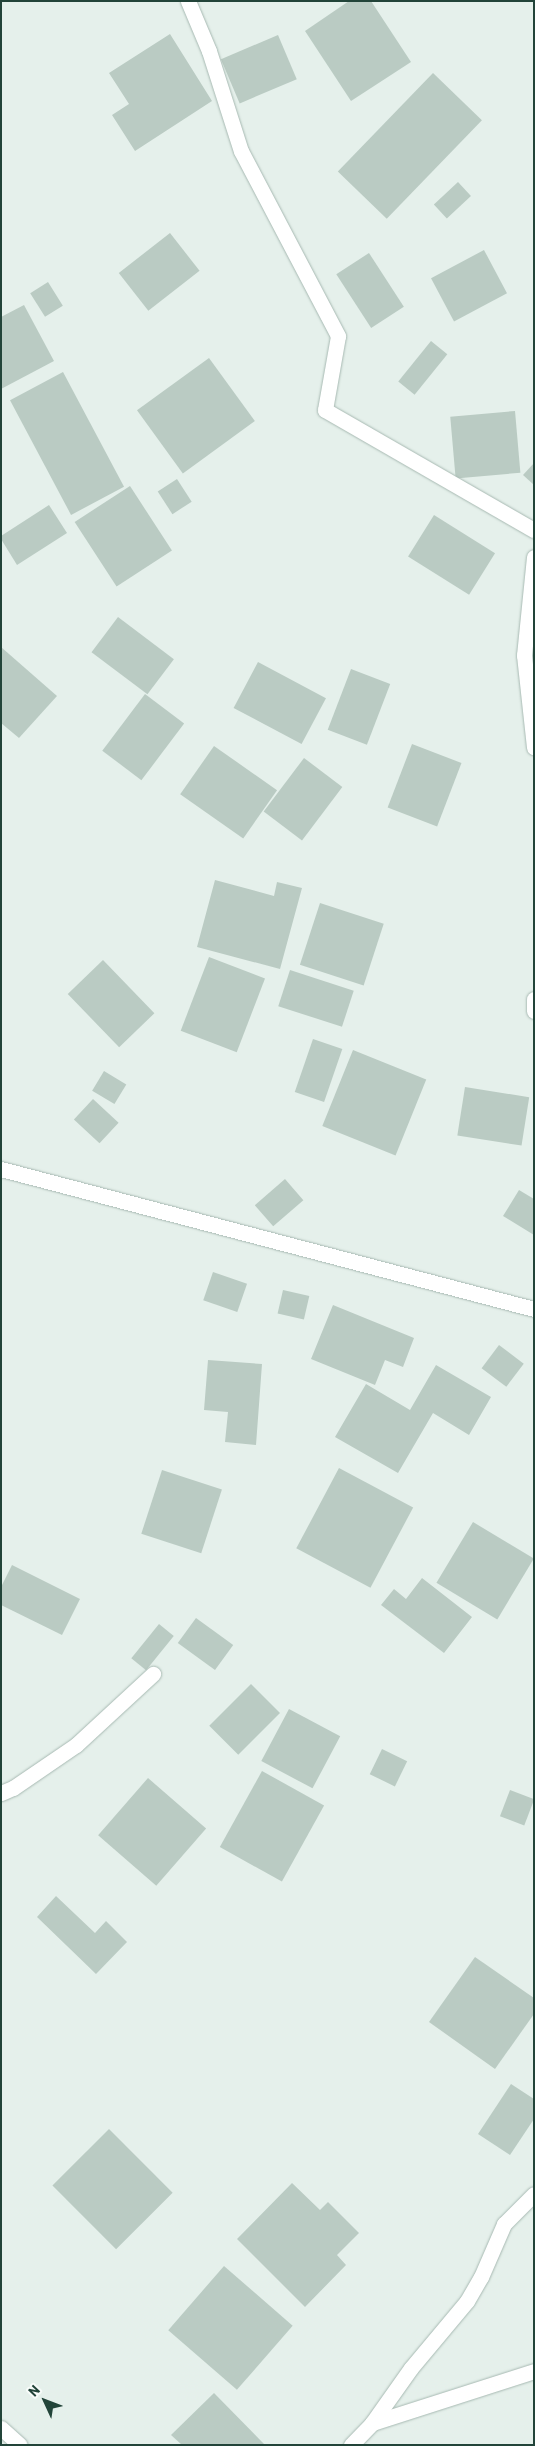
<!DOCTYPE html>
<html>
<head>
<meta charset="utf-8">
<style>
	body { margin:0 }
	#map { position:relative; width:535px; height:2446px; overflow:hidden; background:#e5f0eb; font-family:Barlow,sans-serif }
	div>[style] { position:absolute }
	.building>* { inset:0; background:#bacbc3; transform-origin:0 0 }
	.roads { filter:drop-shadow(0 0 1px #a7b9b2) drop-shadow(0 0 1px #a7b9b2) }
	.minor>* { height:15px; margin:-7.5px; padding:0 7.5px; transform-origin:7.5px; border-radius:7.5px; background:#fff }
	span { translate:-50% -50%; white-space:nowrap; text-align:center; line-height:1.15; -webkit-text-stroke:5px #f7fbf9; paint-order:stroke }
	.frame { position:absolute; inset:0; border:2px solid #224439; pointer-events:none }
	.north { position:absolute; left:20px; top:2376px; width:50px; height:50px; -webkit-text-stroke:4px #f7fbf9; paint-order:stroke; rotate:313deg; font-size:14px; font-weight:700; line-height:20px; text-align:center; color:#224439 }
	.north::after { content:''; display:block; margin:auto; width:18px; height:22px; background:#224439; clip-path:polygon(50% 0,100% 100%,50% 72%,0 100%) }
</style>
</head>
<body>
<div id="map">
	<div class="building">
		<div style="clip-path:polygon(349px 1px,371px 1px,411px 62px,351px 101px,305px 31px)"></div>
		<div style="clip-path:polygon(170px 34px,212px 101px,135px 151px,112px 115px,129px 104px,109px 73px)"></div>
		<div style="left:278px;top:35px;width:48px;height:62px;rotate:67deg"></div>
		<div style="left:433px;top:73px;width:68px;height:137px;rotate:44deg"></div>
		<div style="left:458px;top:182px;width:19px;height:33px;rotate:47deg"></div>
		<div style="left:170px;top:233px;width:48px;height:65px;rotate:52deg"></div>
		<div style="left:484px;top:250px;width:49px;height:60px;rotate:62deg"></div>
		<div style="left:369px;top:253px;width:64px;height:39px;rotate:57deg"></div>
		<div style="left:48px;top:282px;width:28px;height:21px;rotate:58deg"></div>
		<div style="clip-path:polygon(24px 305px,54px 361px,1px 389px,1px 317px)"></div>
		<div style="left:431px;top:341px;width:21px;height:52px;rotate:39deg"></div>
		<div style="left:209px;top:358px;width:78px;height:89px;rotate:54deg"></div>
		<div style="left:63px;top:372px;width:130px;height:60px;rotate:62deg"></div>
		<div style="left:515px;top:411px;width:62px;height:65px;rotate:85deg"></div>
		<div style="clip-path:polygon(534px 463px,534px 485px,523px 475px)"></div>
		<div style="left:177px;top:479px;width:27px;height:23px;rotate:57deg"></div>
		<div style="left:130px;top:486px;width:77px;height:66px;rotate:57deg"></div>
		<div style="clip-path:polygon(49px 505px,67px 533px,17px 565px,1px 539px,1px 536px)"></div>
		<div style="left:434px;top:515px;width:72px;height:49px;rotate:32deg"></div>
		<div style="left:118px;top:617px;width:70px;height:44px;rotate:37deg"></div>
		<div style="clip-path:polygon(1px 647px,57px 696px,19px 738px,1px 723px)"></div>
		<div style="left:258px;top:662px;width:77px;height:52px;rotate:28deg"></div>
		<div style="left:351px;top:669px;width:42px;height:65px;rotate:21deg"></div>
		<div style="left:145px;top:694px;width:49px;height:71px;rotate:37deg"></div>
		<div style="left:412px;top:744px;width:53px;height:68px;rotate:21deg"></div>
		<div style="left:214px;top:746px;width:77px;height:59px;rotate:35deg"></div>
		<div style="left:304px;top:758px;width:48px;height:67px;rotate:37deg"></div>
		<div style="clip-path:polygon(215px 880px,274px 896px,277px 882px,302px 888px,280px 969px,197px 947px)"></div>
		<div style="left:320px;top:903px;width:67px;height:65px;rotate:18deg"></div>
		<div style="left:209px;top:957px;width:60px;height:79px;rotate:21deg"></div>
		<div style="left:103px;top:960px;width:74px;height:49px;rotate:46deg"></div>
		<div style="left:290px;top:970px;width:67px;height:38px;rotate:18deg"></div>
		<div style="left:313px;top:1039px;width:31px;height:56px;rotate:19deg"></div>
		<div style="left:353px;top:1050px;width:79px;height:82px;rotate:22deg"></div>
		<div style="left:104px;top:1071px;width:26px;height:23px;rotate:31deg"></div>
		<div style="left:465px;top:1087px;width:65px;height:49px;rotate:9deg"></div>
		<div style="left:93px;top:1099px;width:35px;height:28px;rotate:43deg"></div>
		<div style="left:285px;top:1179px;width:28px;height:40px;rotate:49deg"></div>
		<div style="clip-path:polygon(519px 1190px,534px 1199px,534px 1235px,503px 1216px)"></div>
		<div style="left:213px;top:1272px;width:36px;height:30px;rotate:19deg"></div>
		<div style="left:283px;top:1290px;width:27px;height:24px;rotate:13deg"></div>
		<div style="clip-path:polygon(333px 1305px,414px 1338px,403px 1367px,385px 1360px,375px 1385px,311px 1359px)"></div>
		<div style="left:499px;top:1345px;width:31px;height:29px;rotate:37deg"></div>
		<div style="clip-path:polygon(208px 1360px,262px 1364px,256px 1445px,225px 1442px,228px 1412px,204px 1410px)"></div>
		<div style="clip-path:polygon(436px 1365px,491px 1397px,469px 1435px,433px 1413px,398px 1473px,335px 1437px,366px 1384px,410px 1410px)"></div>
		<div style="left:339px;top:1468px;width:84px;height:91px;rotate:28deg"></div>
		<div style="left:162px;top:1470px;width:63px;height:67px;rotate:18deg"></div>
		<div style="left:473px;top:1522px;width:71px;height:71px;rotate:31deg"></div>
		<div style="clip-path:polygon(12px 1565px,80px 1599px,62px 1635px,1px 1605px,1px 1587px)"></div>
		<div style="clip-path:polygon(422px 1578px,472px 1617px,444px 1653px,381px 1605px,394px 1589px,406px 1599px)"></div>
		<div style="left:196px;top:1618px;width:46px;height:31px;rotate:36deg"></div>
		<div style="left:159px;top:1624px;width:19px;height:44px;rotate:39deg"></div>
		<div style="left:251px;top:1684px;width:41px;height:59px;rotate:45deg"></div>
		<div style="left:289px;top:1709px;width:58px;height:59px;rotate:28deg"></div>
		<div style="left:382px;top:1749px;width:28px;height:28px;rotate:26deg"></div>
		<div style="left:262px;top:1771px;width:71px;height:87px;rotate:29deg"></div>
		<div style="left:148px;top:1778px;width:77px;height:76px;rotate:41deg"></div>
		<div style="left:510px;top:1790px;width:26px;height:28px;rotate:21deg"></div>
		<div style="clip-path:polygon(56px 1896px,95px 1933px,106px 1921px,127px 1942px,96px 1974px,37px 1917px)"></div>
		<div style="clip-path:polygon(475px 1957px,534px 1998px,534px 2014px,495px 2069px,429px 2022px)"></div>
		<div style="clip-path:polygon(511px 2084px,534px 2099px,534px 2119px,510px 2155px,478px 2134px)"></div>
		<div style="left:109px;top:2129px;width:90px;height:80px;rotate:45deg"></div>
		<div style="clip-path:polygon(292px 2183px,320px 2210px,328px 2202px,359px 2233px,337px 2255px,346px 2265px,305px 2307px,237px 2239px)"></div>
		<div style="left:224px;top:2266px;width:91px;height:85px;rotate:41deg"></div>
		<div style="clip-path:polygon(214px 2393px,265px 2445px,182px 2445px,171px 2435px)"></div>
	</div>
	<div class="roads">
		<div class="minor">
			<div style="left:188px;top:1px;width:54px;rotate:67.2deg"></div>
			<div style="left:209px;top:51px;width:105px;rotate:72.3deg"></div>
			<div style="left:241px;top:151px;width:209px;rotate:62.3deg"></div>
			<div style="left:338px;top:336px;width:75px;rotate:100deg"></div>
			<div style="left:325px;top:410px;width:241px;rotate:29.9deg"></div>
			<div style="left:534px;top:557px;width:99px;rotate:95.8deg"></div>
			<div style="left:524px;top:655px;width:93px;rotate:83.8deg"></div>
			<div style="left:534px;top:999px;width:12px;rotate:90deg"></div>
			<div style="left:1px;top:1169px;width:551px;rotate:14.72deg"></div>
			<div style="left:1px;top:1793px;width:13px;rotate:-23deg"></div>
			<div style="left:13px;top:1788px;width:76px;rotate:-34.3deg"></div>
			<div style="left:76px;top:1745px;width:105px;rotate:-42.7deg"></div>
			<div style="left:372px;top:2423px;width:67px;rotate:-54.7deg"></div>
			<div style="left:411px;top:2368px;width:87px;rotate:-50.1deg"></div>
			<div style="left:467px;top:2301px;width:28px;rotate:-60deg"></div>
			<div style="left:481px;top:2277px;width:58px;rotate:-66.5deg"></div>
			<div style="left:504px;top:2224px;width:42px;rotate:-45deg"></div>
			<div style="left:1px;top:2428px;width:25px;rotate:42deg"></div>
			<div style="left:351px;top:2445px;width:30px;rotate:-46deg"></div>
			<div style="left:372px;top:2423px;width:170px;rotate:-17.8deg"></div>
		</div>
	</div>
	<div class="frame"></div>
	<div class="north">N</div>
</div>
</body>
</html>
